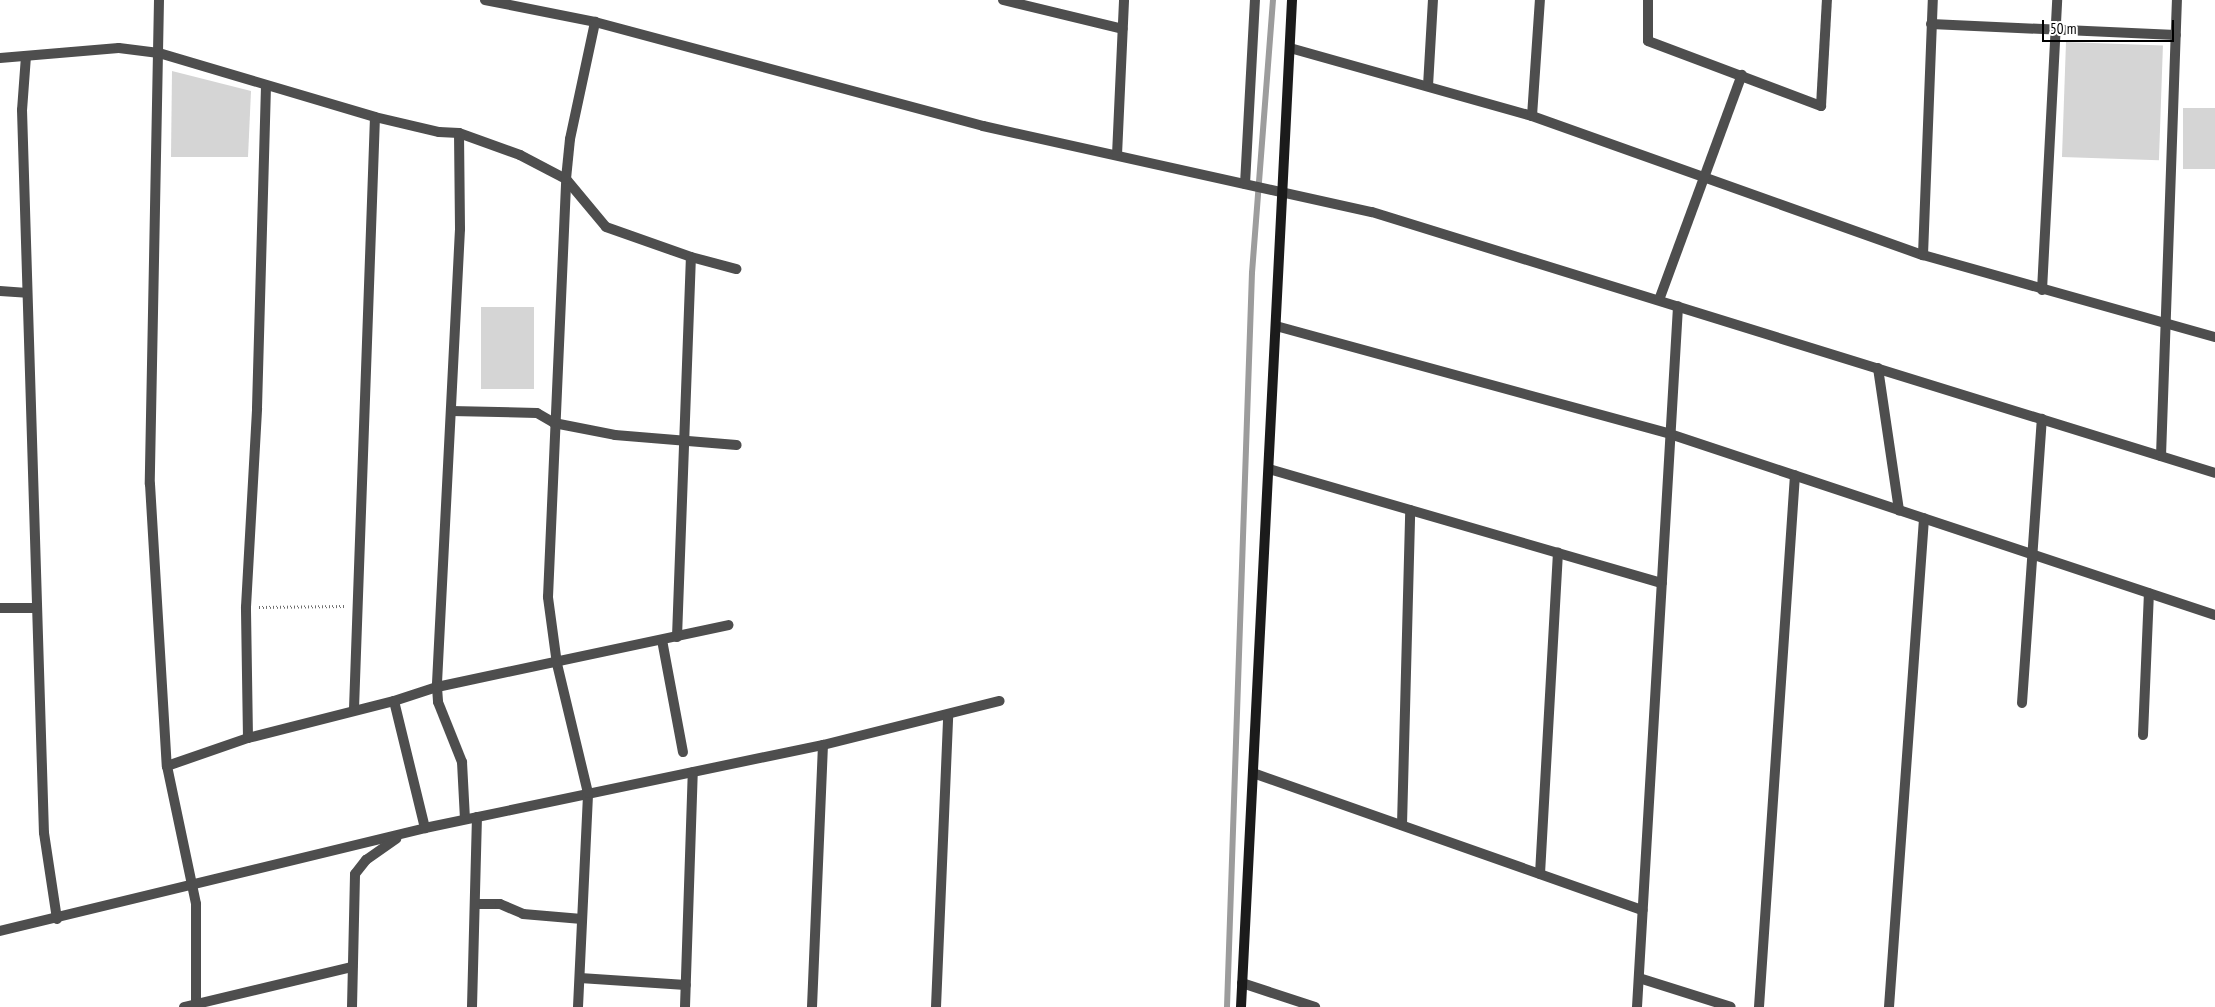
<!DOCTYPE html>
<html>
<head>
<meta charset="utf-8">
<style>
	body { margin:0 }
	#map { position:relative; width:2215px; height:1007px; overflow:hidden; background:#fff; font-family:"PT Sans Narrow",sans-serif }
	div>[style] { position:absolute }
	.green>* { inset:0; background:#d5d5d5; transform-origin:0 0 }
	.stream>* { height:5.5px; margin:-2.75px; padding:0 2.75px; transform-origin:2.75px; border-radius:2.75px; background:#9c9c9c }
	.path>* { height:3px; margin-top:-1.5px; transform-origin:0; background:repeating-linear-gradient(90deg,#707070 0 1px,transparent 0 3.5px) }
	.street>* { height:10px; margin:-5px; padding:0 5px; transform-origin:5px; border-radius:5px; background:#4e4e4e }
	.secondary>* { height:10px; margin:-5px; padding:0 5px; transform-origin:5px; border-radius:5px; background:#1b1b1b }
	span { translate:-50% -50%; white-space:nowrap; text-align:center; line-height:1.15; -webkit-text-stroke:5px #fff; paint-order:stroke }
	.scale { position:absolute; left:2042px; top:20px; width:132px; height:22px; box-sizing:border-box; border:2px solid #000; border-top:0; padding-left:6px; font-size:15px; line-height:18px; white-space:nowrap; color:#000; -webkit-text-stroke:4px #fff; paint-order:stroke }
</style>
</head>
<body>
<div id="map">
	<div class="green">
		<div style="left:2066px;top:42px;width:97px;height:115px;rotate:2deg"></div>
		<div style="clip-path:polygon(172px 71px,251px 91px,248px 157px,171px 157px)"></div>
		<div style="left:2183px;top:108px;width:32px;height:61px"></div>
		<div style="left:481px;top:307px;width:53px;height:82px"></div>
	</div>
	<div class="stream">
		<div style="left:1227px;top:1007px;width:734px;rotate:-88.05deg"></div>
		<div style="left:1252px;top:273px;width:274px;rotate:-85.6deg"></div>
	</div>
	<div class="path">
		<div style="left:259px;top:607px;width:87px;rotate:-0.7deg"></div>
	</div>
	<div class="street">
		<div style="left:159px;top:0;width:484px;rotate:91.1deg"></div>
		<div style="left:150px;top:484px;width:283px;rotate:86.6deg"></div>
		<div style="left:167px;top:766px;width:141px;rotate:78.1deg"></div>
		<div style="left:196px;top:904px;width:103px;rotate:90deg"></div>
		<div style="left:485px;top:0;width:112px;rotate:11.3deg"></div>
		<div style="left:595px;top:22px;width:402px;rotate:15deg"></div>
		<div style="left:983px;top:126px;width:398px;rotate:12.5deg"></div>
		<div style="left:1372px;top:212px;width:882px;rotate:17.2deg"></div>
		<div style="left:1003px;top:0;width:123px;rotate:13.6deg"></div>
		<div style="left:1648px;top:0;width:41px;rotate:90deg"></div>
		<div style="left:1648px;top:41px;width:185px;rotate:20.6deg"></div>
		<div style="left:1821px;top:106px;width:106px;rotate:-86.8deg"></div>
		<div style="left:1931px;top:24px;width:245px;rotate:2.6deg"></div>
		<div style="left:1290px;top:48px;width:251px;rotate:15.7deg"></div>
		<div style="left:1532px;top:116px;width:415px;rotate:19.6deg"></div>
		<div style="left:1923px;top:255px;width:303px;rotate:15.7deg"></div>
		<div style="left:26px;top:56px;width:54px;rotate:94.2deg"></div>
		<div style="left:22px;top:110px;width:723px;rotate:88.26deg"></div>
		<div style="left:44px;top:833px;width:87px;rotate:81.4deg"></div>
		<div style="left:0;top:58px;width:119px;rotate:-4.8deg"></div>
		<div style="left:119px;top:48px;width:40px;rotate:7.1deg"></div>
		<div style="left:159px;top:53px;width:225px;rotate:16.5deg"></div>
		<div style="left:375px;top:117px;width:66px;rotate:13.2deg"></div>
		<div style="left:439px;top:132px;width:20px;rotate:3deg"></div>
		<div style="left:459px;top:133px;width:65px;rotate:19.8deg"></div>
		<div style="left:520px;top:155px;width:52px;rotate:27.6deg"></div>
		<div style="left:566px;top:179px;width:62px;rotate:50.2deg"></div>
		<div style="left:606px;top:227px;width:90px;rotate:19.4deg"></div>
		<div style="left:691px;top:257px;width:47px;rotate:14.9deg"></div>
		<div style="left:1428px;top:86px;width:86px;rotate:-86.7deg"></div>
		<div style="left:1532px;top:116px;width:116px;rotate:-86.1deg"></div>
		<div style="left:459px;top:133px;width:96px;rotate:89.4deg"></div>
		<div style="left:460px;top:229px;width:459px;rotate:92.9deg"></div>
		<div style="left:437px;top:687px;width:15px;rotate:86deg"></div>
		<div style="left:438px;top:702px;width:65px;rotate:68.2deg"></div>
		<div style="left:462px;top:762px;width:57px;rotate:87deg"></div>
		<div style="left:1117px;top:155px;width:155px;rotate:-87.4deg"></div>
		<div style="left:1245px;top:184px;width:184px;rotate:-86.9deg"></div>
		<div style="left:1923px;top:255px;width:255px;rotate:-87.8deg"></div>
		<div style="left:2042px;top:290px;width:290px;rotate:-87deg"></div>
		<div style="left:0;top:291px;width:27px;rotate:4deg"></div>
		<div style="left:1659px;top:300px;width:240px;rotate:-69.8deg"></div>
		<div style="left:1276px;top:326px;width:409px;rotate:15.3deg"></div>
		<div style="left:1670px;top:434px;width:574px;rotate:18.37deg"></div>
		<div style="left:1878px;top:368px;width:144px;rotate:81.6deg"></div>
		<div style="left:451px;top:411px;width:86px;rotate:1.3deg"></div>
		<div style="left:537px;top:413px;width:20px;rotate:30deg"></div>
		<div style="left:554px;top:423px;width:62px;rotate:11.1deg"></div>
		<div style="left:615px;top:435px;width:122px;rotate:4.7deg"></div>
		<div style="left:2161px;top:456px;width:456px;rotate:-88deg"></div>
		<div style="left:1269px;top:469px;width:409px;rotate:16.2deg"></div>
		<div style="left:0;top:608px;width:36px"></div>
		<div style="left:677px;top:637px;width:380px;rotate:-87.9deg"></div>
		<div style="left:662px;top:640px;width:114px;rotate:79.4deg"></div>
		<div style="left:394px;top:701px;width:131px;rotate:76.3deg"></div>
		<div style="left:2022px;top:703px;width:285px;rotate:-86deg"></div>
		<div style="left:354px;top:709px;width:592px;rotate:-87.97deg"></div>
		<div style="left:2143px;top:735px;width:142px;rotate:-87.6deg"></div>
		<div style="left:248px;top:738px;width:131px;rotate:-90.9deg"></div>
		<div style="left:246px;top:607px;width:199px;rotate:-86.8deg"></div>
		<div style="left:257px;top:408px;width:322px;rotate:-88.4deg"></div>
		<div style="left:167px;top:766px;width:86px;rotate:-19.1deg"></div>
		<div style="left:248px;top:738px;width:151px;rotate:-14.2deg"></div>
		<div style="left:394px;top:701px;width:45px;rotate:-18deg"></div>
		<div style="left:437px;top:687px;width:298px;rotate:-12deg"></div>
		<div style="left:1253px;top:773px;width:413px;rotate:19.4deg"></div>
		<div style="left:1402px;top:825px;width:315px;rotate:-88.5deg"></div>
		<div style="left:1540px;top:874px;width:322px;rotate:-86.8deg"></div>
		<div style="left:477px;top:904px;width:23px"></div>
		<div style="left:500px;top:904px;width:25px;rotate:23deg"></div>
		<div style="left:523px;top:914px;width:59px;rotate:4.8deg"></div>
		<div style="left:0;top:931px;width:437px;rotate:-13.6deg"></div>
		<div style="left:425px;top:828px;width:407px;rotate:-11.8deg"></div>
		<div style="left:823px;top:745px;width:182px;rotate:-14deg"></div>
		<div style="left:580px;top:978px;width:106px;rotate:3.8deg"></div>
		<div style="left:1639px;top:978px;width:96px;rotate:17.5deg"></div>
		<div style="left:1242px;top:983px;width:77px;rotate:18.2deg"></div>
		<div style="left:184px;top:1007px;width:173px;rotate:-13.4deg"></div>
		<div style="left:352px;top:1007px;width:133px;rotate:-88.7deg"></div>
		<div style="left:355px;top:874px;width:18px;rotate:-52deg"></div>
		<div style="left:366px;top:860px;width:37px;rotate:-35deg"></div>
		<div style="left:472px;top:1007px;width:190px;rotate:-88.5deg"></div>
		<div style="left:578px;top:1007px;width:214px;rotate:-87.3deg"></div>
		<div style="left:588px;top:793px;width:133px;rotate:-103.5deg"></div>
		<div style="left:557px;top:664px;width:68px;rotate:-97.7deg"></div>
		<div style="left:548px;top:597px;width:418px;rotate:-87.5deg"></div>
		<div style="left:566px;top:179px;width:40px;rotate:-84.3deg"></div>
		<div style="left:570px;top:139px;width:120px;rotate:-77.9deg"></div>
		<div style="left:685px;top:1007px;width:235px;rotate:-88.1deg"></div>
		<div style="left:812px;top:1007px;width:262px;rotate:-87.6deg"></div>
		<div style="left:936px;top:1007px;width:292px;rotate:-87.6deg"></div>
		<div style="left:1637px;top:1007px;width:702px;rotate:-86.65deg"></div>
		<div style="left:1759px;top:1007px;width:533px;rotate:-86.13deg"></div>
		<div style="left:1889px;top:1007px;width:490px;rotate:-85.9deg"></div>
	</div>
	<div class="secondary">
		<div style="left:1241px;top:1007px;width:1008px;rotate:-87.1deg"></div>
	</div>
	<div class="scale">50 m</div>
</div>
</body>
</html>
